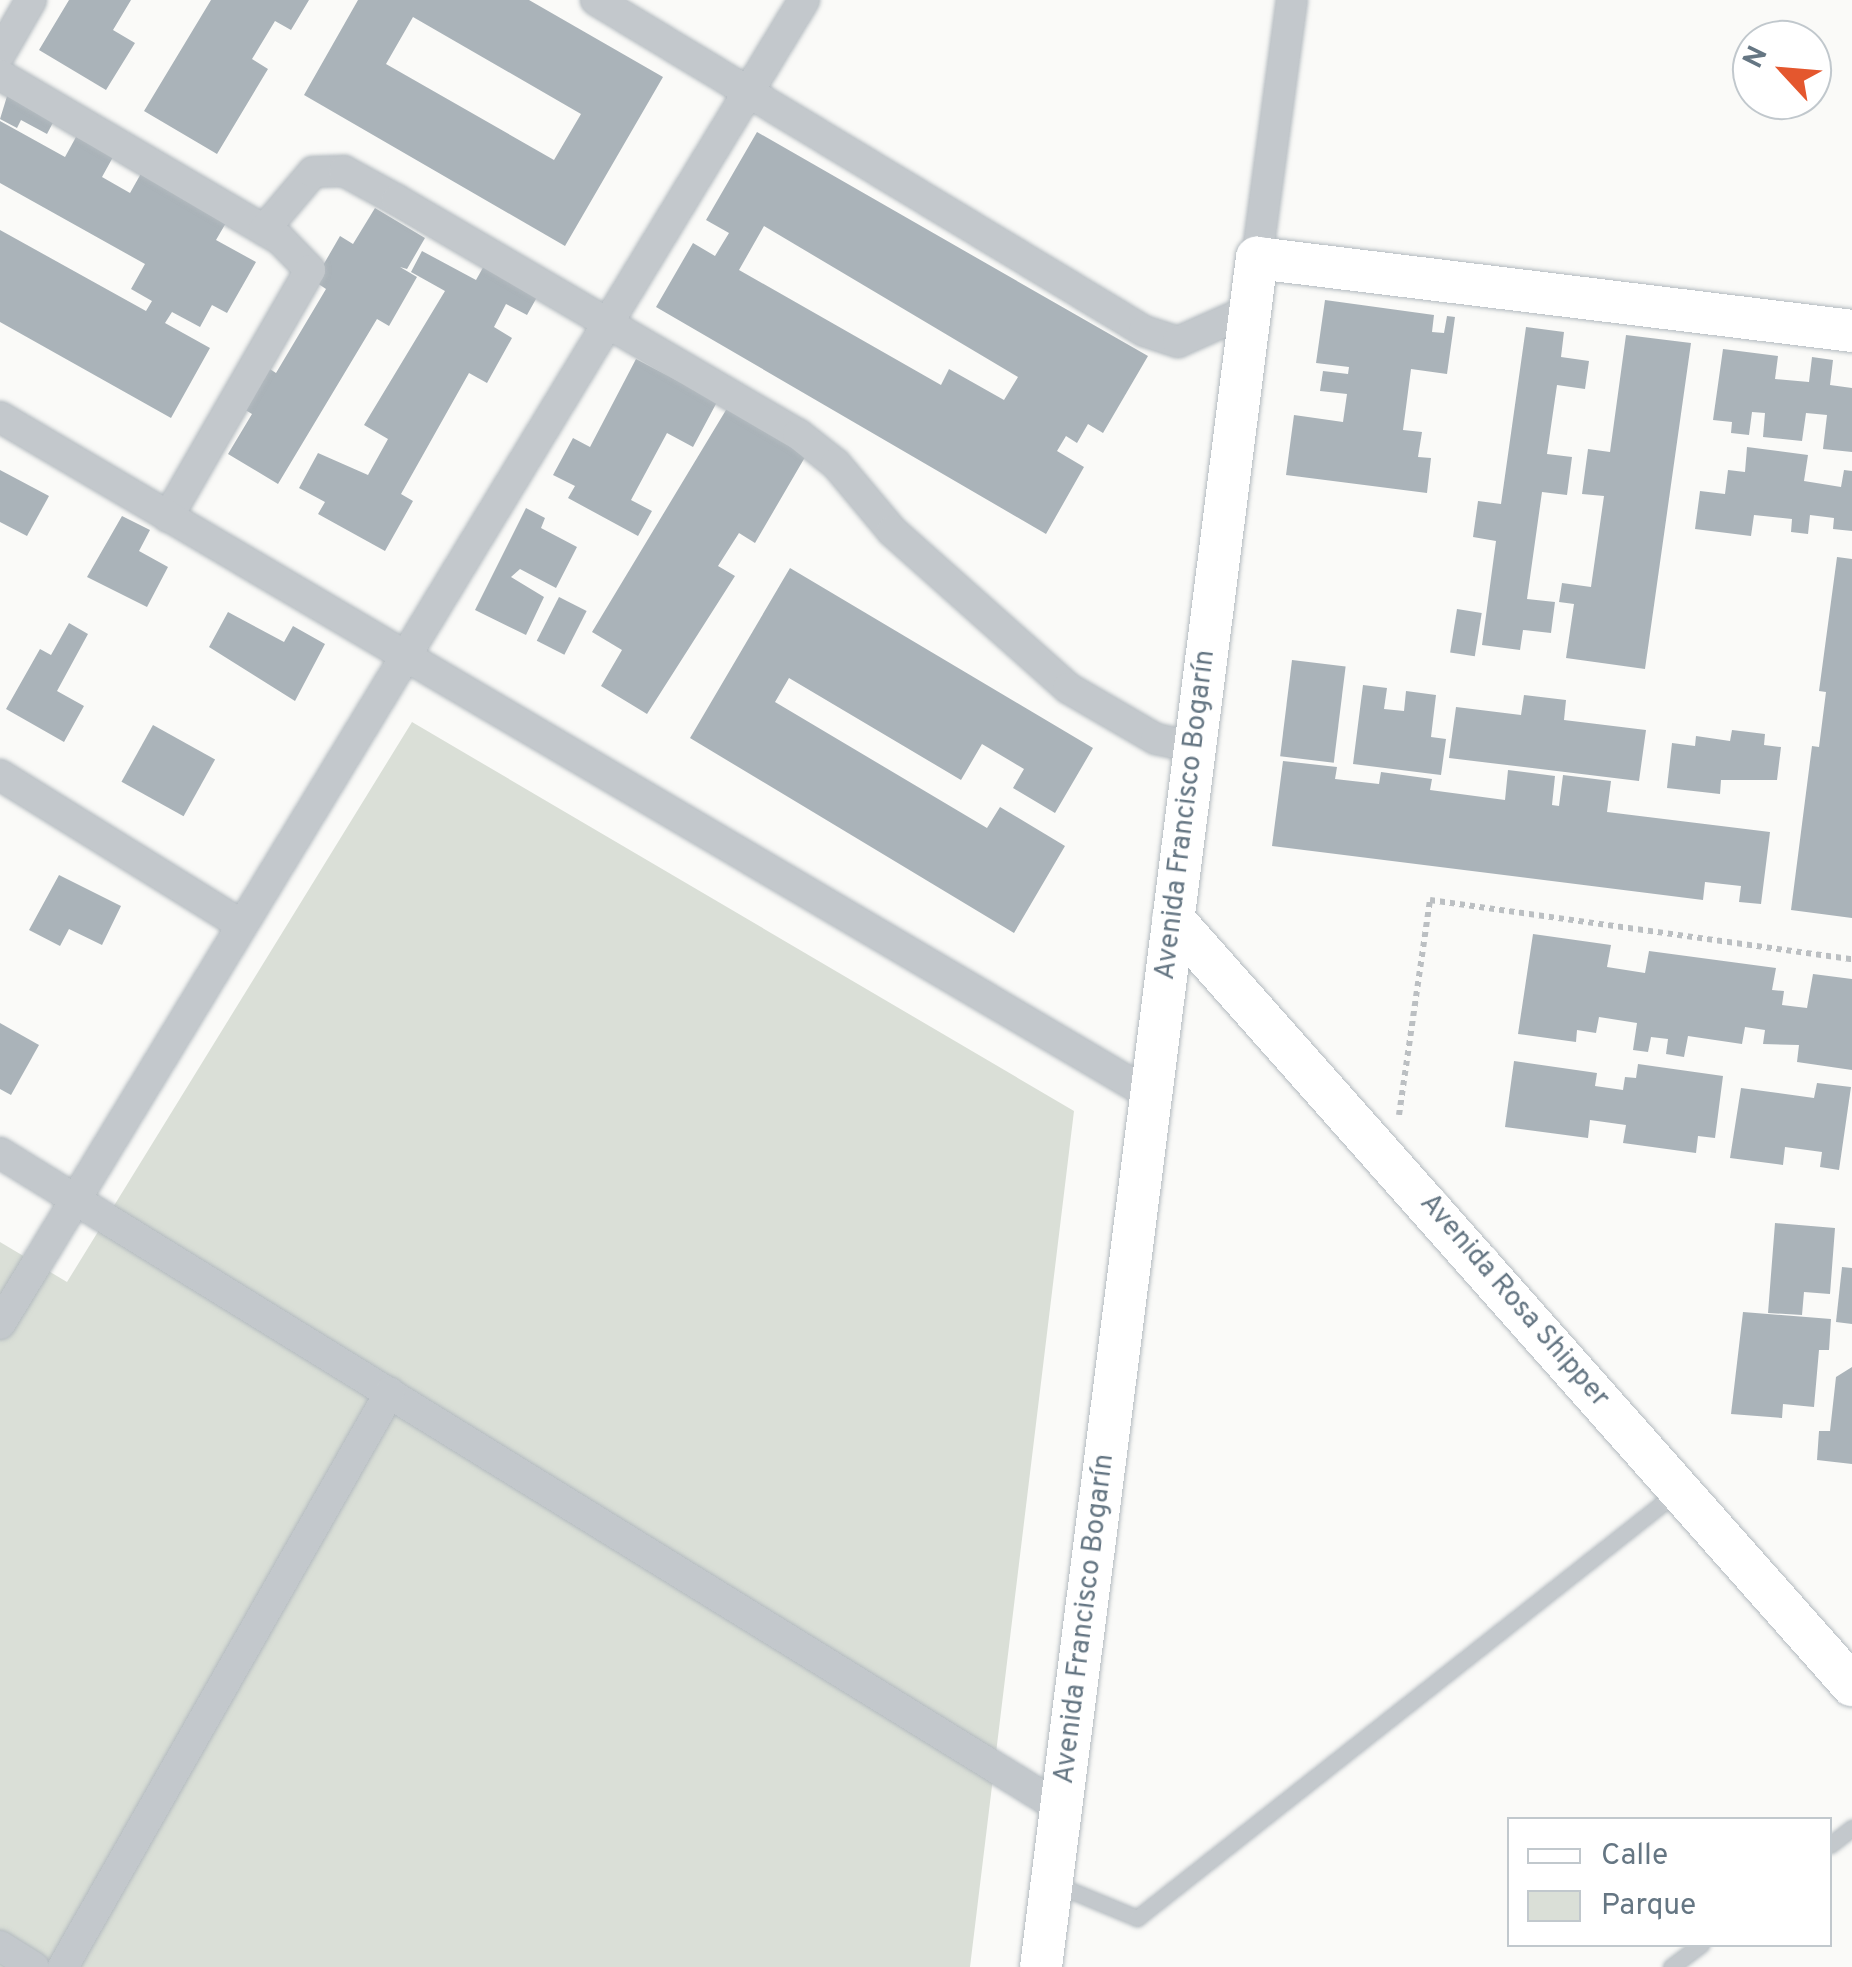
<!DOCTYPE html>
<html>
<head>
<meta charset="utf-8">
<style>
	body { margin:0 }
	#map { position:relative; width:1852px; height:1967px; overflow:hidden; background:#fafaf8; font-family:Overpass,sans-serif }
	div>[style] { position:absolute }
	.green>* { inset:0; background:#dadfd7 }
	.building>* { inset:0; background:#aab3b9; transform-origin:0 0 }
	.path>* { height:6px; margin-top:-3px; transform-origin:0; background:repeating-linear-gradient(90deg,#bbbfc2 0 5px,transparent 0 10px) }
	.roads { filter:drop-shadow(0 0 2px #b3babf) drop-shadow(0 0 2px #b3babf) }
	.lane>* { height:15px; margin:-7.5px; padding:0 7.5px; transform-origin:7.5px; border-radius:7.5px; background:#c3c8cc }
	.street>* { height:30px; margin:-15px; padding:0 15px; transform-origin:15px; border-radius:15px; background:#c3c8cc }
	.secondary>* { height:42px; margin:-21px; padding:0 21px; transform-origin:21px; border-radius:21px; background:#fff }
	span { translate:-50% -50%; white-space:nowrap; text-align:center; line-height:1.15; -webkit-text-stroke:10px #fff; paint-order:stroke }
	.street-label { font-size:28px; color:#657683 }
	.legend { position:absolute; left:1507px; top:1817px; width:325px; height:130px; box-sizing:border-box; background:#fff; border:2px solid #c1c8cd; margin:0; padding:12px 18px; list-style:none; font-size:30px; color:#657683 }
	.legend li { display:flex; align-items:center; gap:20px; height:50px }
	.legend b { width:50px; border:2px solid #c1c8cd }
	.north { position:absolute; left:1732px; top:20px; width:100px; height:100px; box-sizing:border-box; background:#fff; border:2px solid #c1c8cd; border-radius:50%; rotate:296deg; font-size:28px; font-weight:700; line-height:40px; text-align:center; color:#657683 }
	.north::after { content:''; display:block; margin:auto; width:35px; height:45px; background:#e4572e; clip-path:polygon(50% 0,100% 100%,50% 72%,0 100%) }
</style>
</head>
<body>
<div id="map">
	<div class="green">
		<div style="clip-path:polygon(412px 722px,1074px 1111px,970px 1967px,0 1967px,0 1242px,67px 1282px)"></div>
	</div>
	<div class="building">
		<div style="clip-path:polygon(69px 0,131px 0,113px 30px,135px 43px,106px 90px,39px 50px)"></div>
		<div style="clip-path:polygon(211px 0,309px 0,291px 30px,275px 21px,252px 59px,268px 69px,217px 154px,144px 111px)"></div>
		<div style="clip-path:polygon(evenodd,358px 0,529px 0,663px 77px,565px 246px,304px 95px,358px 0,413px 17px,581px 114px,554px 160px,386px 64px,413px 17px)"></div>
		<div style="clip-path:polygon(8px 93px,58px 113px,47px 134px,21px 120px,17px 128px,0 119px)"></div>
		<div style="clip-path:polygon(0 121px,65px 157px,76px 137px,113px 157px,102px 177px,130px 193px,143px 170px,230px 216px,216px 240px,256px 262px,227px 313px,212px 305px,200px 327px,172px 312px,165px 323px,210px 348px,171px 418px,0 322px,0 230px,146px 311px,152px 301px,131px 289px,145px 264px,0 183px)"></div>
		<div style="clip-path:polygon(evenodd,757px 132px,1148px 356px,1103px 433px,1088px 424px,1077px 443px,1066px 436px,1057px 451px,1084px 467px,1046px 534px,656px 307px,693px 243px,715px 256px,729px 233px,706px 220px,757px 132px,764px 226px,1018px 377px,1004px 400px,949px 369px,941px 385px,739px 270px,764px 226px)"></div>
		<div style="clip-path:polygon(375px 208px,425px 238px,407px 269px,400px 267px,417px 277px,389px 326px,377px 319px,278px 484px,228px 454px,252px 414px,237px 405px,262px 364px,276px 373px,326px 289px,314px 281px,340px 236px,353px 244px)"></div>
		<div style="clip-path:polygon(422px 251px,476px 280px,485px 264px,541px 290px,527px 315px,506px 304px,494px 327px,512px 338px,487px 383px,469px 373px,401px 494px,413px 501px,385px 551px,318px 514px,325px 502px,299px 488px,318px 453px,368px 475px,388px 439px,364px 425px,445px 291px,411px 272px)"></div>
		<div style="clip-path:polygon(1325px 300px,1434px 315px,1432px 332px,1444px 333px,1447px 316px,1455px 317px,1447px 374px,1411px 369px,1403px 430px,1422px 432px,1418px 457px,1431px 458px,1427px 493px,1286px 475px,1294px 415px,1343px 422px,1347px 394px,1320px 391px,1323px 371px,1348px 374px,1349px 367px,1316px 363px)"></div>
		<div style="clip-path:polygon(1526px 327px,1564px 332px,1561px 357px,1589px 361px,1585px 389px,1557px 385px,1547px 454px,1572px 457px,1567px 495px,1542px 492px,1527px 599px,1555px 602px,1551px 633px,1523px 630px,1520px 650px,1482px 645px,1496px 541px,1473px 537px,1478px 501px,1501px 504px)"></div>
		<div style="clip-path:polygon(1626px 335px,1691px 343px,1645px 669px,1566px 658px,1574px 604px,1559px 602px,1562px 583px,1591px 587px,1604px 496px,1582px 494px,1588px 449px,1610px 452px)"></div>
		<div style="clip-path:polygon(1723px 349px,1778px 356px,1775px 379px,1809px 382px,1812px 357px,1833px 360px,1830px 385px,1852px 388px,1852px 452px,1823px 449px,1827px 415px,1806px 413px,1802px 441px,1763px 437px,1765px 413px,1752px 412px,1749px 435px,1731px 433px,1732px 422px,1713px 420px)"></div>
		<div style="clip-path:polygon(636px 359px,717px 402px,693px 447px,667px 433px,631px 500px,652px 511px,638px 536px,568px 498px,575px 486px,553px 475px,573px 438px,590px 447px)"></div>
		<div style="clip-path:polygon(729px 405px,808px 452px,755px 543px,739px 533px,718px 566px,735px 576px,647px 714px,601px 686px,622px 650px,592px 632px)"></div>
		<div style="clip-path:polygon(1747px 447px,1808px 455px,1804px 481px,1841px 487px,1844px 470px,1852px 471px,1852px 531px,1833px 529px,1834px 518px,1810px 515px,1808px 534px,1791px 532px,1792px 519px,1754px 515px,1751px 536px,1695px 529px,1700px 491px,1725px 494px,1728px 470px,1745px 472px)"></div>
		<div style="clip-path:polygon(0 470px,49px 496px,27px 536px,0 522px)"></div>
		<div style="clip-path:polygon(526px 508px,545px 518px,541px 528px,577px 547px,556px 588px,520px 569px,511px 577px,544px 597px,526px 635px,475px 610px)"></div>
		<div style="clip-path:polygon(122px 516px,150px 530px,139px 551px,168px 567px,147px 607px,87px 577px)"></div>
		<div style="clip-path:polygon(1837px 557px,1852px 559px,1852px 918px,1791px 910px,1812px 746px,1819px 747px,1826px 692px,1819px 691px)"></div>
		<div style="clip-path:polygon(790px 568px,1093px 748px,1055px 813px,1013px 788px,1024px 769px,982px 744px,961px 780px,789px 678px,775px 702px,987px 828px,1000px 807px,1065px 846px,1014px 933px,690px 738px)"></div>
		<div style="left:559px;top:597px;width:31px;height:49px;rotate:27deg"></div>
		<div style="left:1457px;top:609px;width:25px;height:44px;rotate:9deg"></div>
		<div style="clip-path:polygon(228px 612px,284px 642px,293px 626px,325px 644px,295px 701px,209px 647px)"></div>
		<div style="clip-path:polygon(69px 623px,88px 634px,57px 691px,84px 706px,64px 742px,6px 709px,40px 649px,51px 655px)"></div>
		<div style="left:1292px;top:660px;width:54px;height:97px;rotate:7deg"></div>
		<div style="clip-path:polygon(1363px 685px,1387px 688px,1384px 709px,1404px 711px,1406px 691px,1436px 695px,1431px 737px,1446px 739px,1441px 775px,1353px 764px)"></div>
		<div style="clip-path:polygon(1524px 695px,1566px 700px,1564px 720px,1646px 730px,1639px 781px,1449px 758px,1456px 707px,1521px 715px)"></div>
		<div style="left:153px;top:725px;width:71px;height:65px;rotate:29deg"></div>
		<div style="clip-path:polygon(1732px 730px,1765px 734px,1764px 745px,1781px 747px,1777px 780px,1721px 780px,1720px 794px,1667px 788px,1672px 743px,1695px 746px,1696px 736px,1730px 741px)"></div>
		<div style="clip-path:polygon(1283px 761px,1337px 767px,1335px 779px,1379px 784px,1381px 772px,1432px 779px,1430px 790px,1505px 800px,1508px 770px,1555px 776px,1552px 805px,1559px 806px,1563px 775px,1611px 781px,1607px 812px,1770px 832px,1761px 904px,1739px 902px,1741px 886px,1705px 882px,1703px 900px,1272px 846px)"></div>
		<div style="clip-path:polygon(59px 875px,121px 906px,102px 945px,69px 929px,60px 946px,29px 930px)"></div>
		<div style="clip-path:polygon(1533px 934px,1611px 945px,1607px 967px,1645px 973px,1649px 951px,1776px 968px,1772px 990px,1784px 991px,1782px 1005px,1807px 1008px,1813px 974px,1852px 979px,1852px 1070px,1797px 1062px,1799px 1045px,1763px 1044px,1765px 1030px,1745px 1027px,1742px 1044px,1688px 1036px,1684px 1057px,1666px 1054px,1668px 1039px,1651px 1037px,1648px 1052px,1633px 1050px,1637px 1023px,1599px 1017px,1596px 1033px,1577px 1030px,1576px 1042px,1518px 1034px)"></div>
		<div style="clip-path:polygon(0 1023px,39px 1045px,11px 1095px,0 1089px)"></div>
		<div style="clip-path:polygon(1514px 1061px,1597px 1073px,1595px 1086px,1623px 1090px,1625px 1077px,1636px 1078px,1638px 1064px,1723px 1076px,1715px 1138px,1698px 1136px,1696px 1153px,1623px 1143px,1626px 1125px,1590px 1120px,1588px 1138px,1505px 1127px)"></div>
		<div style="clip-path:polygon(1817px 1083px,1851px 1087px,1839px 1170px,1820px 1167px,1822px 1152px,1785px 1147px,1783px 1165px,1730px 1158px,1741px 1088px,1814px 1098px)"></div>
		<div style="clip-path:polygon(1775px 1223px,1835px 1228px,1830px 1294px,1804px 1292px,1802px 1315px,1768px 1313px)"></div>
		<div style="clip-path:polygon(1842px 1267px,1852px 1268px,1852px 1324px,1836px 1322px)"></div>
		<div style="clip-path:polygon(1743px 1312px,1831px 1319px,1829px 1350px,1819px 1350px,1814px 1407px,1783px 1404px,1782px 1418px,1731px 1414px)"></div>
		<div style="clip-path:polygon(1852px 1367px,1852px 1464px,1817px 1460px,1819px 1431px,1830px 1431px,1836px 1377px)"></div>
	</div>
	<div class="path">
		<div style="left:1399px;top:1115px;width:217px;rotate:-81.8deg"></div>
		<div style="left:1430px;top:900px;width:426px;rotate:8deg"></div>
	</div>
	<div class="roads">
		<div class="lane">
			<div style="left:1830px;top:1845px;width:28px;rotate:-38deg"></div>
			<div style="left:1055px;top:1884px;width:89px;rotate:22.5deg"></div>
			<div style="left:1137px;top:1918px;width:688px;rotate:-38.27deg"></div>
			<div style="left:1671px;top:1967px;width:38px;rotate:-37deg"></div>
		</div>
		<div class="street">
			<div style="left:596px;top:0;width:640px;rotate:31.13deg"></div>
			<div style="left:1144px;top:331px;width:36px;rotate:18deg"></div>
			<div style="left:1178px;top:342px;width:79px;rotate:-24deg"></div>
			<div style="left:0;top:54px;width:62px;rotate:-60.1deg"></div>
			<div style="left:0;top:75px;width:324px;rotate:30.4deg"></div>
			<div style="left:280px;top:239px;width:43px;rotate:45.9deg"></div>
			<div style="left:310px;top:270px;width:285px;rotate:119.9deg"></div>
			<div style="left:264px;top:230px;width:76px;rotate:-49.8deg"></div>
			<div style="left:313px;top:172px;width:31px;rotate:-2deg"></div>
			<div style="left:344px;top:171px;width:60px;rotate:28.7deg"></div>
			<div style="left:397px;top:200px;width:464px;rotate:30.3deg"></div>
			<div style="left:798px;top:434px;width:48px;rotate:38.3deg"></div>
			<div style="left:836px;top:464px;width:87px;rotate:50.1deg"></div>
			<div style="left:892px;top:531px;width:236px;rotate:41.7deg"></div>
			<div style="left:1068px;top:688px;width:102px;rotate:30.1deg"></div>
			<div style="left:1156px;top:739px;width:40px;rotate:12deg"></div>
			<div style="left:1257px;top:258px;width:260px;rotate:-82.3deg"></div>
			<div style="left:0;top:417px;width:1336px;rotate:30.5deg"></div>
			<div style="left:0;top:775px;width:285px;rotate:31.8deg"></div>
			<div style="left:0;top:1153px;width:1247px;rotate:31.69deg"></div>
			<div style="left:0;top:1324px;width:1549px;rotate:-58.73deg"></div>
			<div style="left:0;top:1946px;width:40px;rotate:32deg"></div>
			<div style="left:63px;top:1967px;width:661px;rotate:-60.37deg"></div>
		</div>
		<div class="secondary">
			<div style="left:1173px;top:919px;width:1024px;rotate:48.45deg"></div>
			<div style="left:1041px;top:1967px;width:1723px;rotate:-82.8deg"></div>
			<div style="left:1257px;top:258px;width:599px;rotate:6.99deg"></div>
		</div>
	</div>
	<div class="street-label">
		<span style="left:1186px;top:815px;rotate:-83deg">Avenida Francisco Bogarín</span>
		<span style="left:1514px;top:1301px;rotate:49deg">Avenida Rosa Shipper</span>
		<span style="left:1085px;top:1619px;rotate:-83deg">Avenida Francisco Bogarín</span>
	</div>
	<ul class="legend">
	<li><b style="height:12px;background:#fff"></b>Calle</li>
	<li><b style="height:28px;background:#dadfd7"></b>Parque</li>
	</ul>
	<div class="north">N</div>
</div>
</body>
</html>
